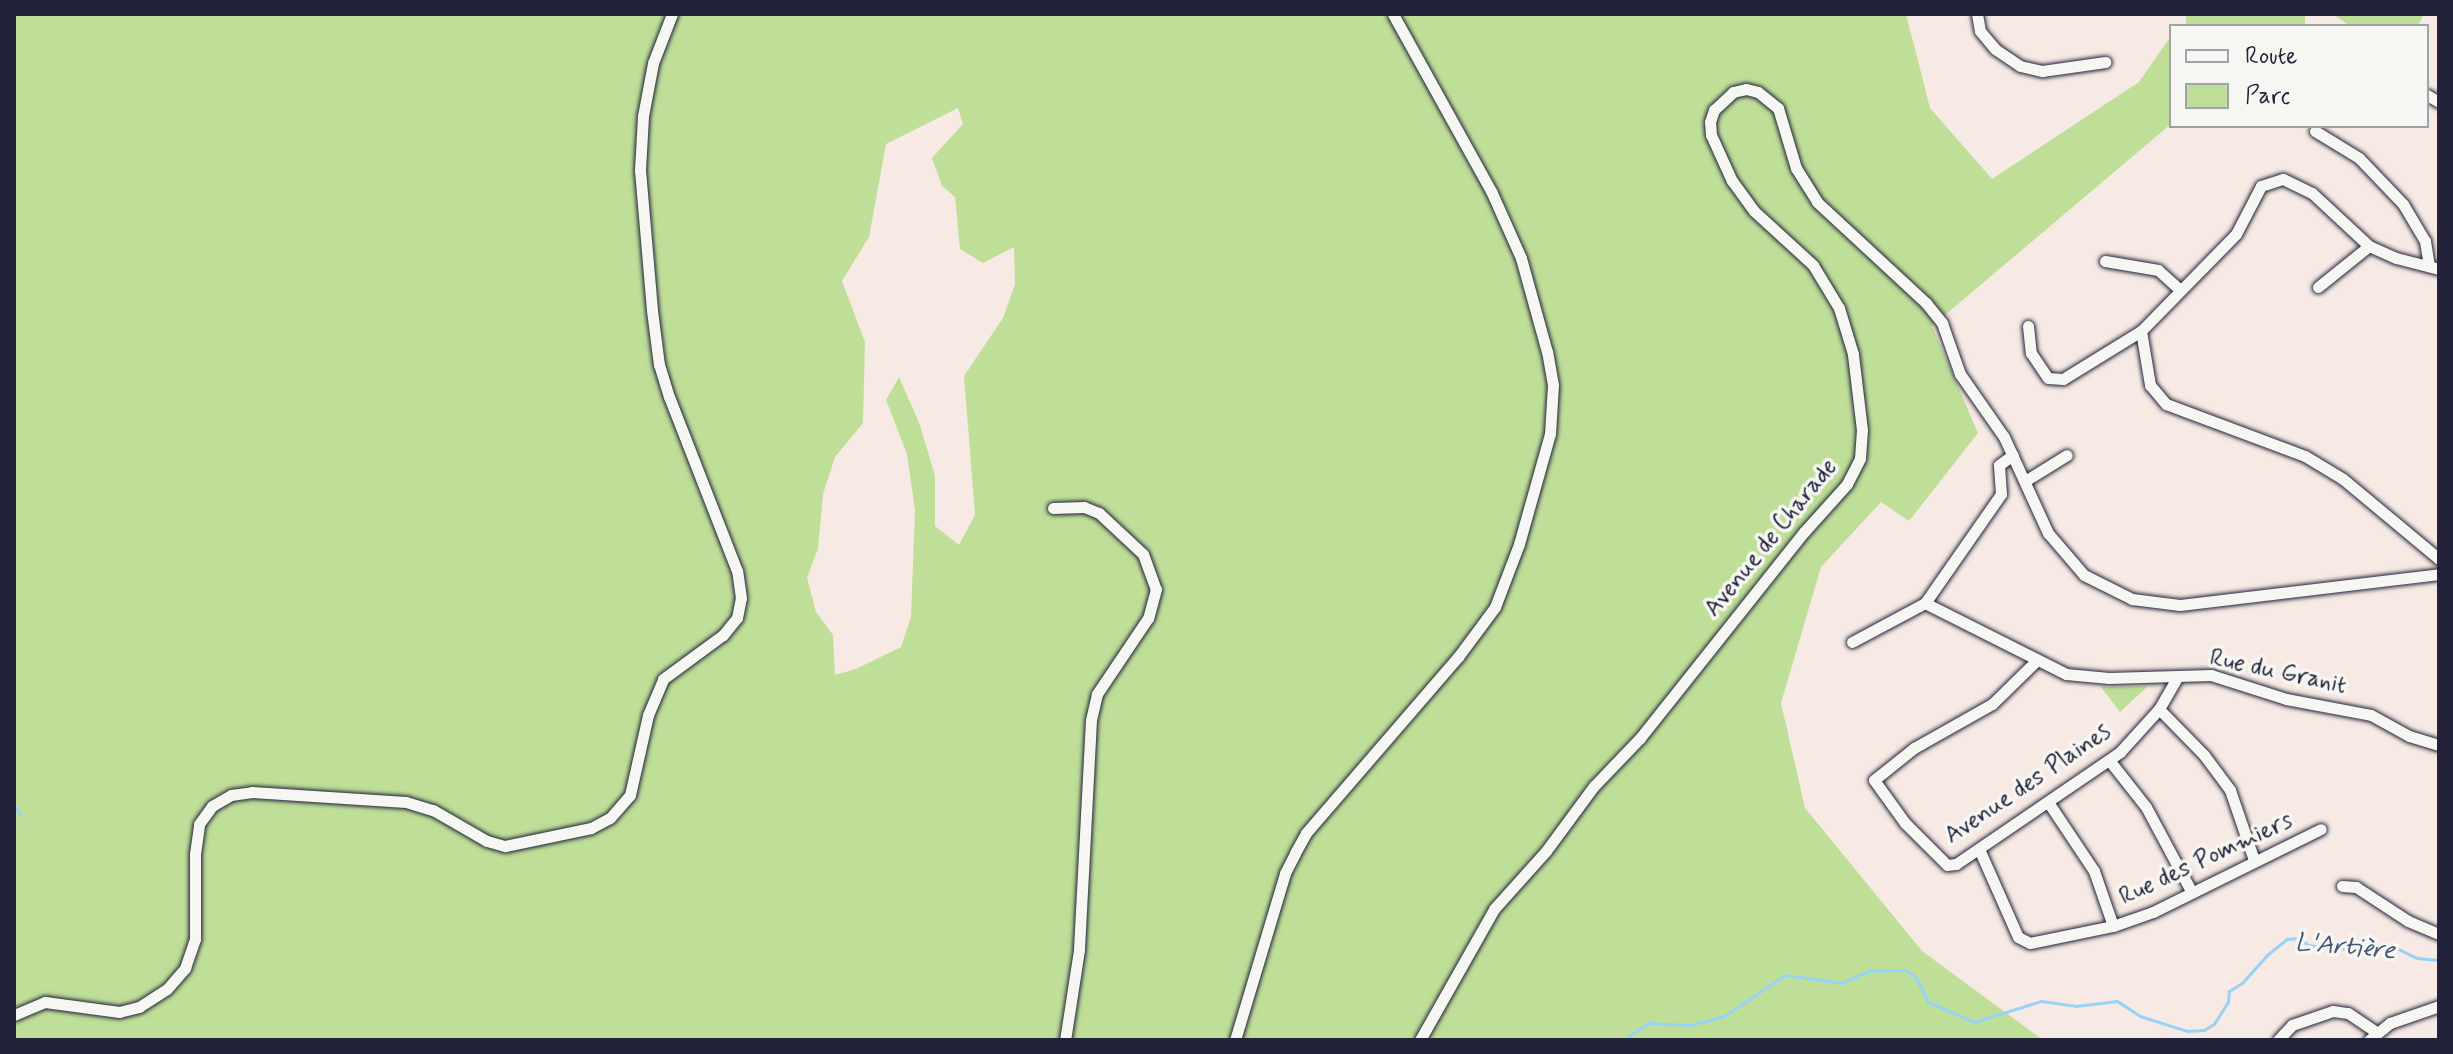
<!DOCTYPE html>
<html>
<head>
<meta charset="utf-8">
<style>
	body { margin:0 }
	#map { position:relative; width:2453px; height:1054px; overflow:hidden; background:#f7e9e3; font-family:Mynerve,sans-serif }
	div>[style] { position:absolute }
	.green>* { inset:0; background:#bfdf98; transform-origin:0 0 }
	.stream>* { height:3px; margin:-1.5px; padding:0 1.5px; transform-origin:1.5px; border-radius:1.5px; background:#96d3f7 }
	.roads { filter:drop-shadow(0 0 2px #22223b) drop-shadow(0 0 2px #22223b) }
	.minor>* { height:11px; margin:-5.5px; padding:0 5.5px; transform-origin:5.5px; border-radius:5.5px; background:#f6f6f2 }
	span { translate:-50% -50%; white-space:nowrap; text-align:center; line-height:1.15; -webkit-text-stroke:7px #f6f6f2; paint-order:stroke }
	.street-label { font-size:24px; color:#22223b }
	.water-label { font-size:26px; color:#455773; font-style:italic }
	.frame { position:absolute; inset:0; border:16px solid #22223b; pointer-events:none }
	.legend { position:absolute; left:2169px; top:24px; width:260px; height:104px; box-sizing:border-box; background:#f6f6f2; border:2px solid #a1a1a9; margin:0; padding:10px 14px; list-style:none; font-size:24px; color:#22223b }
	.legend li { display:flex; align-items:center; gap:16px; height:40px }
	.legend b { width:40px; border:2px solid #a1a1a9 }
</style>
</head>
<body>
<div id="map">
	<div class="green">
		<div style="clip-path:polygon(evenodd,14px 14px,1906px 14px,1930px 108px,1992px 179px,2139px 82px,2171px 36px,2171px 124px,1932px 326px,1978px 433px,1909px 521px,1881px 502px,1821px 567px,1781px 703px,1805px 808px,1922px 951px,2043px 1040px,14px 1040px,14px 14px,958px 108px,963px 124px,932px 158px,942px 186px,955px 197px,960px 249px,983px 263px,1014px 247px,1015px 284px,1003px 318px,964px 376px,975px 515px,959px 545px,935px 526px,935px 476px,920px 425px,899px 377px,886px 400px,907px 454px,915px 510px,911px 617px,901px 647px,856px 669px,835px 675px,833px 635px,816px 612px,807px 578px,818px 548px,823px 494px,835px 457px,863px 423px,865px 342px,842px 281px,869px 237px,886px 144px,958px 108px)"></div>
		<div style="left:2186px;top:14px;width:119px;height:14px"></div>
		<div style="clip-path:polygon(2333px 14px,2424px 14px,2418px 26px,2350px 26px)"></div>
		<div style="clip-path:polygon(2148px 686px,2120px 712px,2101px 687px)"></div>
	</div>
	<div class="stream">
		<div style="left:14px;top:805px;width:12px;rotate:55deg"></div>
		<div style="left:1623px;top:1040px;width:30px;rotate:-34deg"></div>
		<div style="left:1648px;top:1023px;width:42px;rotate:2.7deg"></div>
		<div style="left:1690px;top:1025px;width:35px;rotate:-15deg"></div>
		<div style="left:1724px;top:1016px;width:73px;rotate:-33.9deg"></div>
		<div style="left:1785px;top:975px;width:57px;rotate:8.1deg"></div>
		<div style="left:1841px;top:983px;width:30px;rotate:-24deg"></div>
		<div style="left:1868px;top:971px;width:38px;rotate:-2deg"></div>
		<div style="left:1906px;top:970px;width:13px;rotate:39deg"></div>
		<div style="left:1916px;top:978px;width:27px;rotate:63deg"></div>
		<div style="left:1928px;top:1002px;width:50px;rotate:23.5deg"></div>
		<div style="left:1974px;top:1022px;width:70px;rotate:-17.4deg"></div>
		<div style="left:2041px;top:1001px;width:35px;rotate:8deg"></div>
		<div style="left:2076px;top:1006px;width:41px;rotate:-7deg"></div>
		<div style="left:2117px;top:1001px;width:27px;rotate:33deg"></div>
		<div style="left:2140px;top:1016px;width:49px;rotate:17.7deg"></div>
		<div style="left:2187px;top:1031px;width:17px;rotate:-3deg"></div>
		<div style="left:2204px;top:1030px;width:12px;rotate:-31deg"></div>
		<div style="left:2214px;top:1024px;width:26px;rotate:-58deg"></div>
		<div style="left:2228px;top:1002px;width:11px;rotate:-85deg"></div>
		<div style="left:2229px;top:991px;width:15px;rotate:-32deg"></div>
		<div style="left:2242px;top:983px;width:38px;rotate:-48deg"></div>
		<div style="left:2267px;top:955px;width:26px;rotate:-39deg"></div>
		<div style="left:2287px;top:939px;width:12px;rotate:-5deg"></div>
		<div style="left:2299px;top:938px;width:11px;rotate:38deg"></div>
		<div style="left:2308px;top:945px;width:16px;rotate:7deg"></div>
		<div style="left:2324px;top:947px;width:24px;rotate:5deg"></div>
		<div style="left:2348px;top:949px;width:23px;rotate:-13deg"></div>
		<div style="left:2370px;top:944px;width:24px;rotate:7deg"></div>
		<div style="left:2394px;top:947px;width:25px;rotate:26deg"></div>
		<div style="left:2417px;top:958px;width:22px;rotate:5deg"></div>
	</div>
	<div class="roads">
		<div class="minor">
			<div style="left:1977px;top:14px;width:17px;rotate:80deg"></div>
			<div style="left:1980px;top:31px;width:23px;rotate:50deg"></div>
			<div style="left:1995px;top:49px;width:30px;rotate:34deg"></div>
			<div style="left:2020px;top:66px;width:23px;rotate:13deg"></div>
			<div style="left:2042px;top:71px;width:64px;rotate:-8.1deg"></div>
			<div style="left:2427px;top:95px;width:14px;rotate:30deg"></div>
			<div style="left:2315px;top:131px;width:52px;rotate:31.5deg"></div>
			<div style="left:2359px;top:158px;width:64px;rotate:46.3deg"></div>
			<div style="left:2403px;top:204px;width:43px;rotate:59.3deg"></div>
			<div style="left:2425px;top:241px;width:24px;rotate:81deg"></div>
			<div style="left:2105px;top:261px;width:54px;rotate:9.6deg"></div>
			<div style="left:2158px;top:270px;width:30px;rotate:42deg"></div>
			<div style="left:2318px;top:287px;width:65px;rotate:-38.8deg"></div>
			<div style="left:2028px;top:326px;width:27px;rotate:84deg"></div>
			<div style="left:2031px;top:353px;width:30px;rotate:56deg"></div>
			<div style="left:2048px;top:378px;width:15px;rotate:4deg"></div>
			<div style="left:2063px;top:379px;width:92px;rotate:-31.6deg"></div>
			<div style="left:2141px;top:331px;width:136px;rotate:-45.6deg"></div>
			<div style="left:2236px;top:234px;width:54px;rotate:-62.5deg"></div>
			<div style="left:2261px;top:186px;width:23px;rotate:-18deg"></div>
			<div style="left:2283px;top:179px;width:32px;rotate:26deg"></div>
			<div style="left:2312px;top:193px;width:78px;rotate:42.9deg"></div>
			<div style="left:2369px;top:246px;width:30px;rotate:24deg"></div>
			<div style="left:2396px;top:258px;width:44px;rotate:14.3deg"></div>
			<div style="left:2141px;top:331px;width:55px;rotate:80.5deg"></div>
			<div style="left:2150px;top:385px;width:25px;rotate:50deg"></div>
			<div style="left:2166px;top:404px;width:148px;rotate:20.5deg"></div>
			<div style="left:2305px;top:456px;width:44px;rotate:31.2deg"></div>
			<div style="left:2343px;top:479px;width:125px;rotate:39.8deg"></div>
			<div style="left:2025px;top:481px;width:49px;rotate:-31.8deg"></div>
			<div style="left:1053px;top:508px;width:31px;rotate:-2deg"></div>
			<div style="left:1084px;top:507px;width:16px;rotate:22deg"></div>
			<div style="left:1099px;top:513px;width:60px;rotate:43deg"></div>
			<div style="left:1143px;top:554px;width:37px;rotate:70deg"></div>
			<div style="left:1156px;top:589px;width:30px;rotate:105deg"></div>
			<div style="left:1148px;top:618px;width:92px;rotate:123.9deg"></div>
			<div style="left:1097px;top:694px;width:27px;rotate:103deg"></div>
			<div style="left:1091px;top:720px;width:230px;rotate:93deg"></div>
			<div style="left:1079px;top:950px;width:91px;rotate:98.8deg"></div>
			<div style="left:1925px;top:603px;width:158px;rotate:26.7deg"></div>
			<div style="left:2066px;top:674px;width:43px;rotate:5.3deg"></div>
			<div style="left:2109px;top:678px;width:102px;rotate:-1.7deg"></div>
			<div style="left:2211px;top:675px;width:79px;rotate:17.7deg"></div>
			<div style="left:2286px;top:699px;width:86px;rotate:10.7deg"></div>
			<div style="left:2371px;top:715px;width:43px;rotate:28.9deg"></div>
			<div style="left:2409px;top:736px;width:31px;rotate:17deg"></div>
			<div style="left:1852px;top:642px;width:83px;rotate:-28.1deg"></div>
			<div style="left:1925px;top:603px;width:133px;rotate:-55.1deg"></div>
			<div style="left:2001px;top:494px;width:29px;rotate:-94deg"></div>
			<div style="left:1999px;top:465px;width:17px;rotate:-36deg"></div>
			<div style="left:2037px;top:660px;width:63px;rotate:135.6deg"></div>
			<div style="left:1992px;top:704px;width:90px;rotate:150.6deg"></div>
			<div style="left:1914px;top:748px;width:51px;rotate:141.3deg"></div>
			<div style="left:1874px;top:780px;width:53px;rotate:54.2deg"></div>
			<div style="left:1905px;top:823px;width:59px;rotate:45deg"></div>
			<div style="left:1947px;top:865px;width:9px;rotate:-6deg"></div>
			<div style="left:1956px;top:864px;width:199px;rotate:-34.3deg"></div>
			<div style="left:2120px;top:752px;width:58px;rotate:-47.8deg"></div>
			<div style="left:2159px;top:709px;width:38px;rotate:-60deg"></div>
			<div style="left:2159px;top:709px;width:64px;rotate:45.6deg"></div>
			<div style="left:2204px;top:755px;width:44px;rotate:53.4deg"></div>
			<div style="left:2230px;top:790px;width:74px;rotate:71.1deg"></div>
			<div style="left:2109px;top:760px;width:60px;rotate:51.8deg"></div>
			<div style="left:2146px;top:807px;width:95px;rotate:61.8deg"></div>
			<div style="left:2048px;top:802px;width:83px;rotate:56.3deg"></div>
			<div style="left:2094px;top:871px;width:58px;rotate:70.9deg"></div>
			<div style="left:1979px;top:849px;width:96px;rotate:66.1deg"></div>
			<div style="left:2018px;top:937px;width:13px;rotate:27deg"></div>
			<div style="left:2030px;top:943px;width:85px;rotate:-11.6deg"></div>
			<div style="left:2113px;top:926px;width:42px;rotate:-19.3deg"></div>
			<div style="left:2153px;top:912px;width:187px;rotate:-26.3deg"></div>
			<div style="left:2342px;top:886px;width:14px;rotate:4deg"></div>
			<div style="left:2356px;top:887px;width:62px;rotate:33.2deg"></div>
			<div style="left:2408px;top:921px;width:34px;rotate:23deg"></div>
			<div style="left:14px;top:1015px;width:34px;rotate:-23deg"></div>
			<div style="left:45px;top:1002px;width:75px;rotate:7.7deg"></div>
			<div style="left:119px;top:1012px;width:21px;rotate:-14deg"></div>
			<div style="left:139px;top:1007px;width:33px;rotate:-33deg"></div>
			<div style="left:167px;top:989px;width:28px;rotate:-49deg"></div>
			<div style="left:185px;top:968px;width:31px;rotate:-71deg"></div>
			<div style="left:195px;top:939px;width:85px;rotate:-90deg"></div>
			<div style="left:195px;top:854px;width:30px;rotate:-82deg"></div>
			<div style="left:199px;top:824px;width:22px;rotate:-54deg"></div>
			<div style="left:212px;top:806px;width:22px;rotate:-30deg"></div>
			<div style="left:231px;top:795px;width:21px;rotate:-8deg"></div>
			<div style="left:252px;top:792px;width:154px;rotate:3.7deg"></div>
			<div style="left:406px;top:802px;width:28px;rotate:17deg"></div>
			<div style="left:433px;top:810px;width:62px;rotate:29.9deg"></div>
			<div style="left:487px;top:841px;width:19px;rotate:16deg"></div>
			<div style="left:505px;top:846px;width:88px;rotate:-11.8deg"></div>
			<div style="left:591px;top:828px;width:21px;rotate:-28deg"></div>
			<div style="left:610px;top:818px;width:30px;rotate:-49deg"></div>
			<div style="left:630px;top:795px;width:82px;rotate:-77.3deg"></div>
			<div style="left:648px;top:715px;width:39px;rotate:-67deg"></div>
			<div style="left:663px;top:679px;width:74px;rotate:-36.3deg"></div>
			<div style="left:723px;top:635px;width:22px;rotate:-51deg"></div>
			<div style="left:737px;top:618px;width:20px;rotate:-79deg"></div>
			<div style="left:741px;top:598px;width:27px;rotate:-98deg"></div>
			<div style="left:737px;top:571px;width:187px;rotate:-111.3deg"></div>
			<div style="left:669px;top:397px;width:34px;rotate:-107deg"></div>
			<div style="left:659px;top:365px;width:55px;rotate:-97.3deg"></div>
			<div style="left:652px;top:310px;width:141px;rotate:-94.9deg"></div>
			<div style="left:640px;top:170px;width:54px;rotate:-86.8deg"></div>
			<div style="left:643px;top:116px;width:54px;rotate:-79.3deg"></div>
			<div style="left:653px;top:63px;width:53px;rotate:-68.8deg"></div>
			<div style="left:1235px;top:1040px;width:174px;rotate:-73.3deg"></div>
			<div style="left:1285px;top:873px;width:22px;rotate:-63deg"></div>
			<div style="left:1295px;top:853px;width:23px;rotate:-61deg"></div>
			<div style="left:1306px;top:833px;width:233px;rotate:-49.2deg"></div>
			<div style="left:1458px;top:657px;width:62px;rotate:-53.5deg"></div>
			<div style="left:1495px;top:607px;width:67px;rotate:-69.1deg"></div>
			<div style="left:1519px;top:544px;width:114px;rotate:-74.3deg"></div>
			<div style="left:1550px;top:434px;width:49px;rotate:-86.5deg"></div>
			<div style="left:1553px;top:385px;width:34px;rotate:-100deg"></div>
			<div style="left:1547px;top:352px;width:98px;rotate:-105.5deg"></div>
			<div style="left:1521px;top:258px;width:73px;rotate:-114.1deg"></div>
			<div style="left:1491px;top:191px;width:202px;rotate:-119deg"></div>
			<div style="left:1420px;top:1040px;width:150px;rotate:-60.5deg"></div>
			<div style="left:1494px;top:909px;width:78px;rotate:-48.1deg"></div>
			<div style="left:1546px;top:851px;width:81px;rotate:-53.6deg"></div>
			<div style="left:1594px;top:786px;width:66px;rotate:-46.2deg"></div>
			<div style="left:1640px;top:738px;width:263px;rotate:-51.5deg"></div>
			<div style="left:1804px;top:532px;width:64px;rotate:-48.1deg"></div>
			<div style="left:1847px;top:484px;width:29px;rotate:-63deg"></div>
			<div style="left:1860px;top:458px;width:28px;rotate:-86deg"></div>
			<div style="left:1862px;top:430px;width:77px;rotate:-96.8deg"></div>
			<div style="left:1853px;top:354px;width:48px;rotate:-106.9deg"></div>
			<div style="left:1839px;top:308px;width:50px;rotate:-121.2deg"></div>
			<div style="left:1813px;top:265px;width:80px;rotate:-137.5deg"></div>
			<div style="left:1754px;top:211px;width:37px;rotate:-126deg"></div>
			<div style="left:1732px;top:181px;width:51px;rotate:-114.5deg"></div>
			<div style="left:1711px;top:135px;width:13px;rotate:-94deg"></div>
			<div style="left:1710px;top:122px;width:13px;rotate:-72deg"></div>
			<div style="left:1714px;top:110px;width:26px;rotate:-43deg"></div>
			<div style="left:1733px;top:92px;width:13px;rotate:-13deg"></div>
			<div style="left:1746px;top:89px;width:12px;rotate:14deg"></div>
			<div style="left:1758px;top:92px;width:26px;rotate:39deg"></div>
			<div style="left:1778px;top:108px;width:63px;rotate:73.3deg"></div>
			<div style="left:1796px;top:168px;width:40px;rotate:58deg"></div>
			<div style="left:1817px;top:202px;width:149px;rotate:42.8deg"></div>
			<div style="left:1926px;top:303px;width:26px;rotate:51deg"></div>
			<div style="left:1942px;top:323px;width:54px;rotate:70.6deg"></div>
			<div style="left:1960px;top:374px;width:77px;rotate:55.1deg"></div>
			<div style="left:2004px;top:437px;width:106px;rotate:65.4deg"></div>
			<div style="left:2048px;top:533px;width:55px;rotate:49.4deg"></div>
			<div style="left:2084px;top:575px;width:54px;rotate:26.6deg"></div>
			<div style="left:2132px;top:599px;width:48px;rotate:7.1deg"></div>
			<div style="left:2180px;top:605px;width:261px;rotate:-6.8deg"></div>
			<div style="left:2278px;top:1040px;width:21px;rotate:-47deg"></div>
			<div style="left:2292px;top:1025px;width:43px;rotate:-18.9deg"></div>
			<div style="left:2333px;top:1011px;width:15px;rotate:8deg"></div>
			<div style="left:2348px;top:1013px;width:34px;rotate:34deg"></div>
			<div style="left:2369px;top:1040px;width:27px;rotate:-39deg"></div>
			<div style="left:2390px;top:1023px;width:52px;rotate:-19.1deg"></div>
		</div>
	</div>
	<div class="street-label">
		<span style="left:1771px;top:538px;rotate:-51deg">Avenue de Charade</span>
		<span style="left:2278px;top:672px;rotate:12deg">Rue du Granit</span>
		<span style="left:2028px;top:784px;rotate:-34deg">Avenue des Plaines</span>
		<span style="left:2206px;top:859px;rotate:-25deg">Rue des Pommiers</span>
	</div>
	<div class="water-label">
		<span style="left:2345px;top:948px;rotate:5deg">L'Artière</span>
	</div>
	<div class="frame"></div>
	<ul class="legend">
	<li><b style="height:10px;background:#f6f6f2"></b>Route</li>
	<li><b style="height:22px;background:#bfdf98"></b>Parc</li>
	</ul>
</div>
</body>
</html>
